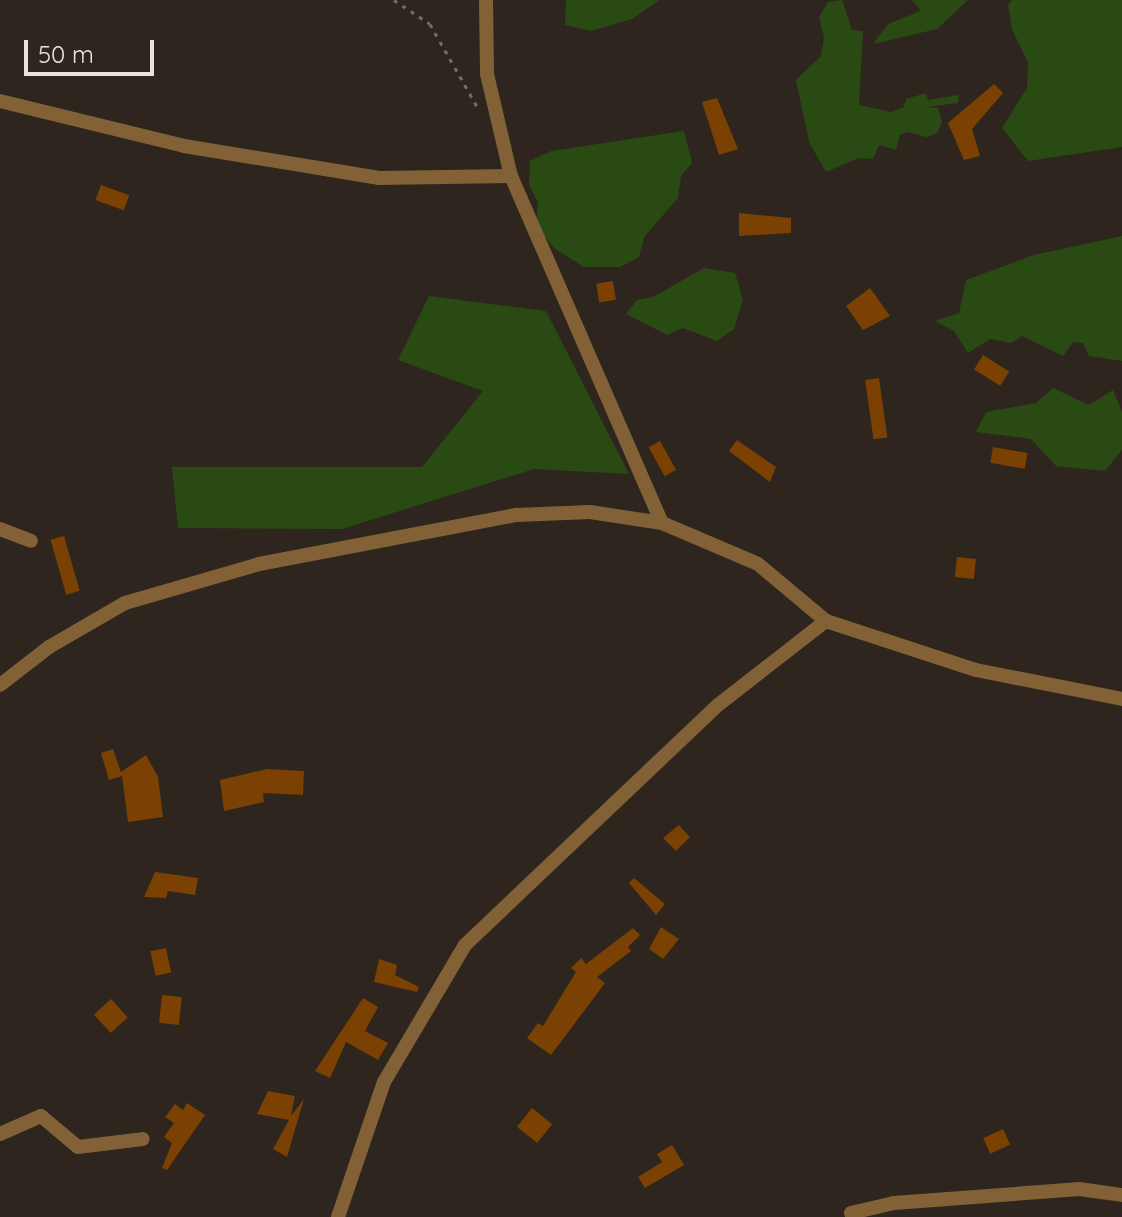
<!DOCTYPE html>
<html>
<head>
<meta charset="utf-8">
<style>
	body { margin:0 }
	#map { position:relative; width:1122px; height:1217px; overflow:hidden; background:#2e251f; font-family:Quicksand,sans-serif }
	div>[style] { position:absolute }
	.green>* { inset:0; background:#2a4a14 }
	.building>* { inset:0; background:#7b4102; transform-origin:0 0 }
	.path>* { height:3px; margin-top:-1.5px; transform-origin:0; background:repeating-linear-gradient(90deg,#736b65 0 4px,transparent 0 10px) }
	.street>* { height:14px; margin:-7px; padding:0 7px; transform-origin:7px; border-radius:7px; background:#836136 }
	span { translate:-50% -50%; white-space:nowrap; text-align:center; line-height:1.15; -webkit-text-stroke:6px #2e251f; paint-order:stroke }
	.scale { position:absolute; left:24px; top:40px; width:130px; height:36px; box-sizing:border-box; border:4px solid #e9e3df; border-top:0; padding-left:10px; font-size:24px; line-height:28px; white-space:nowrap; color:#e9e3df; -webkit-text-stroke:6px #2e251f; paint-order:stroke }
</style>
</head>
<body>
<div id="map">
	<div class="green">
		<div style="clip-path:polygon(566px 0,659px 0,632px 19px,591px 31px,565px 25px)"></div>
		<div style="clip-path:polygon(842px 0,852px 30px,863px 31px,859px 105px,891px 112px,904px 107px,906px 99px,926px 93px,928px 100px,959px 95px,958px 103px,926px 107px,938px 108px,942px 122px,937px 133px,926px 137px,908px 132px,900px 135px,896px 150px,879px 145px,873px 159px,859px 158px,826px 172px,809px 142px,796px 80px,821px 56px,824px 37px,819px 17px,828px 2px)"></div>
		<div style="clip-path:polygon(912px 0,968px 0,937px 29px,873px 44px,888px 24px,921px 11px)"></div>
		<div style="clip-path:polygon(1012px 0,1122px 0,1122px 147px,1028px 161px,1002px 128px,1027px 88px,1028px 63px,1012px 29px,1008px 5px)"></div>
		<div style="clip-path:polygon(684px 131px,692px 163px,681px 176px,678px 198px,644px 237px,639px 257px,620px 267px,584px 267px,554px 248px,536px 226px,538px 203px,529px 184px,530px 161px,551px 151px)"></div>
		<div style="clip-path:polygon(1122px 236px,1122px 361px,1089px 356px,1083px 343px,1073px 342px,1063px 356px,1022px 336px,1011px 343px,990px 339px,968px 353px,954px 331px,935px 321px,959px 313px,966px 280px,1034px 255px)"></div>
		<div style="clip-path:polygon(704px 268px,735px 273px,743px 300px,734px 329px,717px 341px,683px 328px,667px 335px,626px 314px,637px 300px,653px 297px)"></div>
		<div style="clip-path:polygon(429px 296px,546px 311px,629px 474px,534px 469px,342px 529px,178px 528px,172px 467px,422px 467px,483px 391px,398px 360px)"></div>
		<div style="clip-path:polygon(1053px 388px,1089px 405px,1113px 390px,1122px 412px,1122px 450px,1105px 471px,1056px 466px,1031px 439px,976px 432px,986px 412px,1036px 403px)"></div>
	</div>
	<div class="building">
		<div style="clip-path:polygon(994px 84px,1003px 93px,972px 129px,980px 156px,964px 160px,948px 123px)"></div>
		<div style="clip-path:polygon(717px 98px,738px 149px,719px 155px,702px 102px)"></div>
		<div style="left:101px;top:185px;width:30px;height:16px;rotate:20deg"></div>
		<div style="clip-path:polygon(739px 213px,791px 218px,791px 233px,739px 236px)"></div>
		<div style="left:613px;top:281px;width:19px;height:17px;rotate:81deg"></div>
		<div style="clip-path:polygon(870px 288px,890px 316px,863px 330px,846px 306px)"></div>
		<div style="left:983px;top:355px;width:31px;height:17px;rotate:32deg"></div>
		<div style="left:879px;top:378px;width:60px;height:14px;rotate:82deg"></div>
		<div style="clip-path:polygon(737px 440px,776px 467px,770px 482px,729px 451px)"></div>
		<div style="left:660px;top:441px;width:33px;height:13px;rotate:61deg"></div>
		<div style="left:993px;top:447px;width:35px;height:16px;rotate:10deg"></div>
		<div style="left:64px;top:536px;width:57px;height:14px;rotate:74deg"></div>
		<div style="left:957px;top:557px;width:19px;height:20px;rotate:6deg"></div>
		<div style="clip-path:polygon(113px 749px,121px 772px,146px 755px,158px 777px,163px 817px,128px 822px,122px 776px,109px 780px,101px 753px)"></div>
		<div style="clip-path:polygon(267px 769px,304px 771px,303px 795px,263px 793px,264px 802px,224px 811px,220px 780px)"></div>
		<div style="clip-path:polygon(679px 825px,690px 837px,676px 851px,663px 838px)"></div>
		<div style="clip-path:polygon(155px 872px,198px 878px,195px 895px,168px 891px,166px 898px,144px 897px)"></div>
		<div style="clip-path:polygon(634px 878px,665px 904px,656px 915px,629px 883px)"></div>
		<div style="clip-path:polygon(661px 927px,679px 939px,663px 959px,649px 949px)"></div>
		<div style="clip-path:polygon(633px 928px,640px 935px,628px 947px,631px 951px,597px 977px,605px 983px,551px 1055px,527px 1038px,538px 1023px,543px 1026px,576px 972px,571px 968px,581px 958px,586px 964px)"></div>
		<div style="left:166px;top:948px;width:25px;height:16px;rotate:78deg"></div>
		<div style="clip-path:polygon(379px 959px,397px 965px,395px 975px,419px 987px,417px 992px,374px 982px)"></div>
		<div style="left:162px;top:995px;width:20px;height:28px;rotate:6deg"></div>
		<div style="clip-path:polygon(363px 998px,378px 1007px,365px 1031px,388px 1043px,378px 1060px,346px 1042px,330px 1078px,315px 1071px)"></div>
		<div style="left:111px;top:999px;width:25px;height:23px;rotate:48deg"></div>
		<div style="clip-path:polygon(268px 1091px,295px 1096px,291px 1116px,304px 1099px,287px 1157px,273px 1149px,289px 1120px,257px 1114px)"></div>
		<div style="clip-path:polygon(187px 1103px,205px 1115px,167px 1170px,162px 1168px,172px 1143px,164px 1137px,174px 1123px,165px 1117px,175px 1104px,183px 1110px)"></div>
		<div style="left:532px;top:1108px;width:26px;height:24px;rotate:39deg"></div>
		<div style="left:1003px;top:1129px;width:17px;height:22px;rotate:65deg"></div>
		<div style="clip-path:polygon(672px 1145px,684px 1165px,645px 1188px,638px 1177px,662px 1162px,657px 1154px)"></div>
	</div>
	<div class="path">
		<div style="left:394px;top:0;width:43px;rotate:33.7deg"></div>
		<div style="left:430px;top:24px;width:97px;rotate:60.3deg"></div>
	</div>
	<div class="street">
		<div style="left:486px;top:0;width:74px;rotate:89.2deg"></div>
		<div style="left:487px;top:74px;width:105px;rotate:76.8deg"></div>
		<div style="left:511px;top:176px;width:378px;rotate:66.5deg"></div>
		<div style="left:0;top:101px;width:189px;rotate:13.7deg"></div>
		<div style="left:184px;top:146px;width:198px;rotate:9.3deg"></div>
		<div style="left:379px;top:178px;width:132px;rotate:-0.9deg"></div>
		<div style="left:0;top:529px;width:33px;rotate:21deg"></div>
		<div style="left:0;top:685px;width:62px;rotate:-37.8deg"></div>
		<div style="left:49px;top:647px;width:88px;rotate:-30.1deg"></div>
		<div style="left:125px;top:603px;width:140px;rotate:-16.2deg"></div>
		<div style="left:259px;top:564px;width:263px;rotate:-10.8deg"></div>
		<div style="left:517px;top:515px;width:73px;rotate:-2.4deg"></div>
		<div style="left:590px;top:512px;width:73px;rotate:8.7deg"></div>
		<div style="left:662px;top:523px;width:104px;rotate:23.1deg"></div>
		<div style="left:758px;top:564px;width:89px;rotate:40deg"></div>
		<div style="left:826px;top:621px;width:158px;rotate:18.1deg"></div>
		<div style="left:976px;top:670px;width:149px;rotate:11.2deg"></div>
		<div style="left:0;top:1134px;width:45px;rotate:-23.7deg"></div>
		<div style="left:41px;top:1116px;width:48px;rotate:40deg"></div>
		<div style="left:78px;top:1147px;width:65px;rotate:-7deg"></div>
		<div style="left:851px;top:1213px;width:44px;rotate:-13.1deg"></div>
		<div style="left:894px;top:1203px;width:186px;rotate:-4.3deg"></div>
		<div style="left:1079px;top:1189px;width:43px;rotate:7.9deg"></div>
		<div style="left:338px;top:1217px;width:143px;rotate:-71.2deg"></div>
		<div style="left:384px;top:1082px;width:159px;rotate:-59.4deg"></div>
		<div style="left:465px;top:945px;width:349px;rotate:-43.5deg"></div>
		<div style="left:718px;top:705px;width:137px;rotate:-37.9deg"></div>
	</div>
	<div class="scale">50 m</div>
</div>
</body>
</html>
